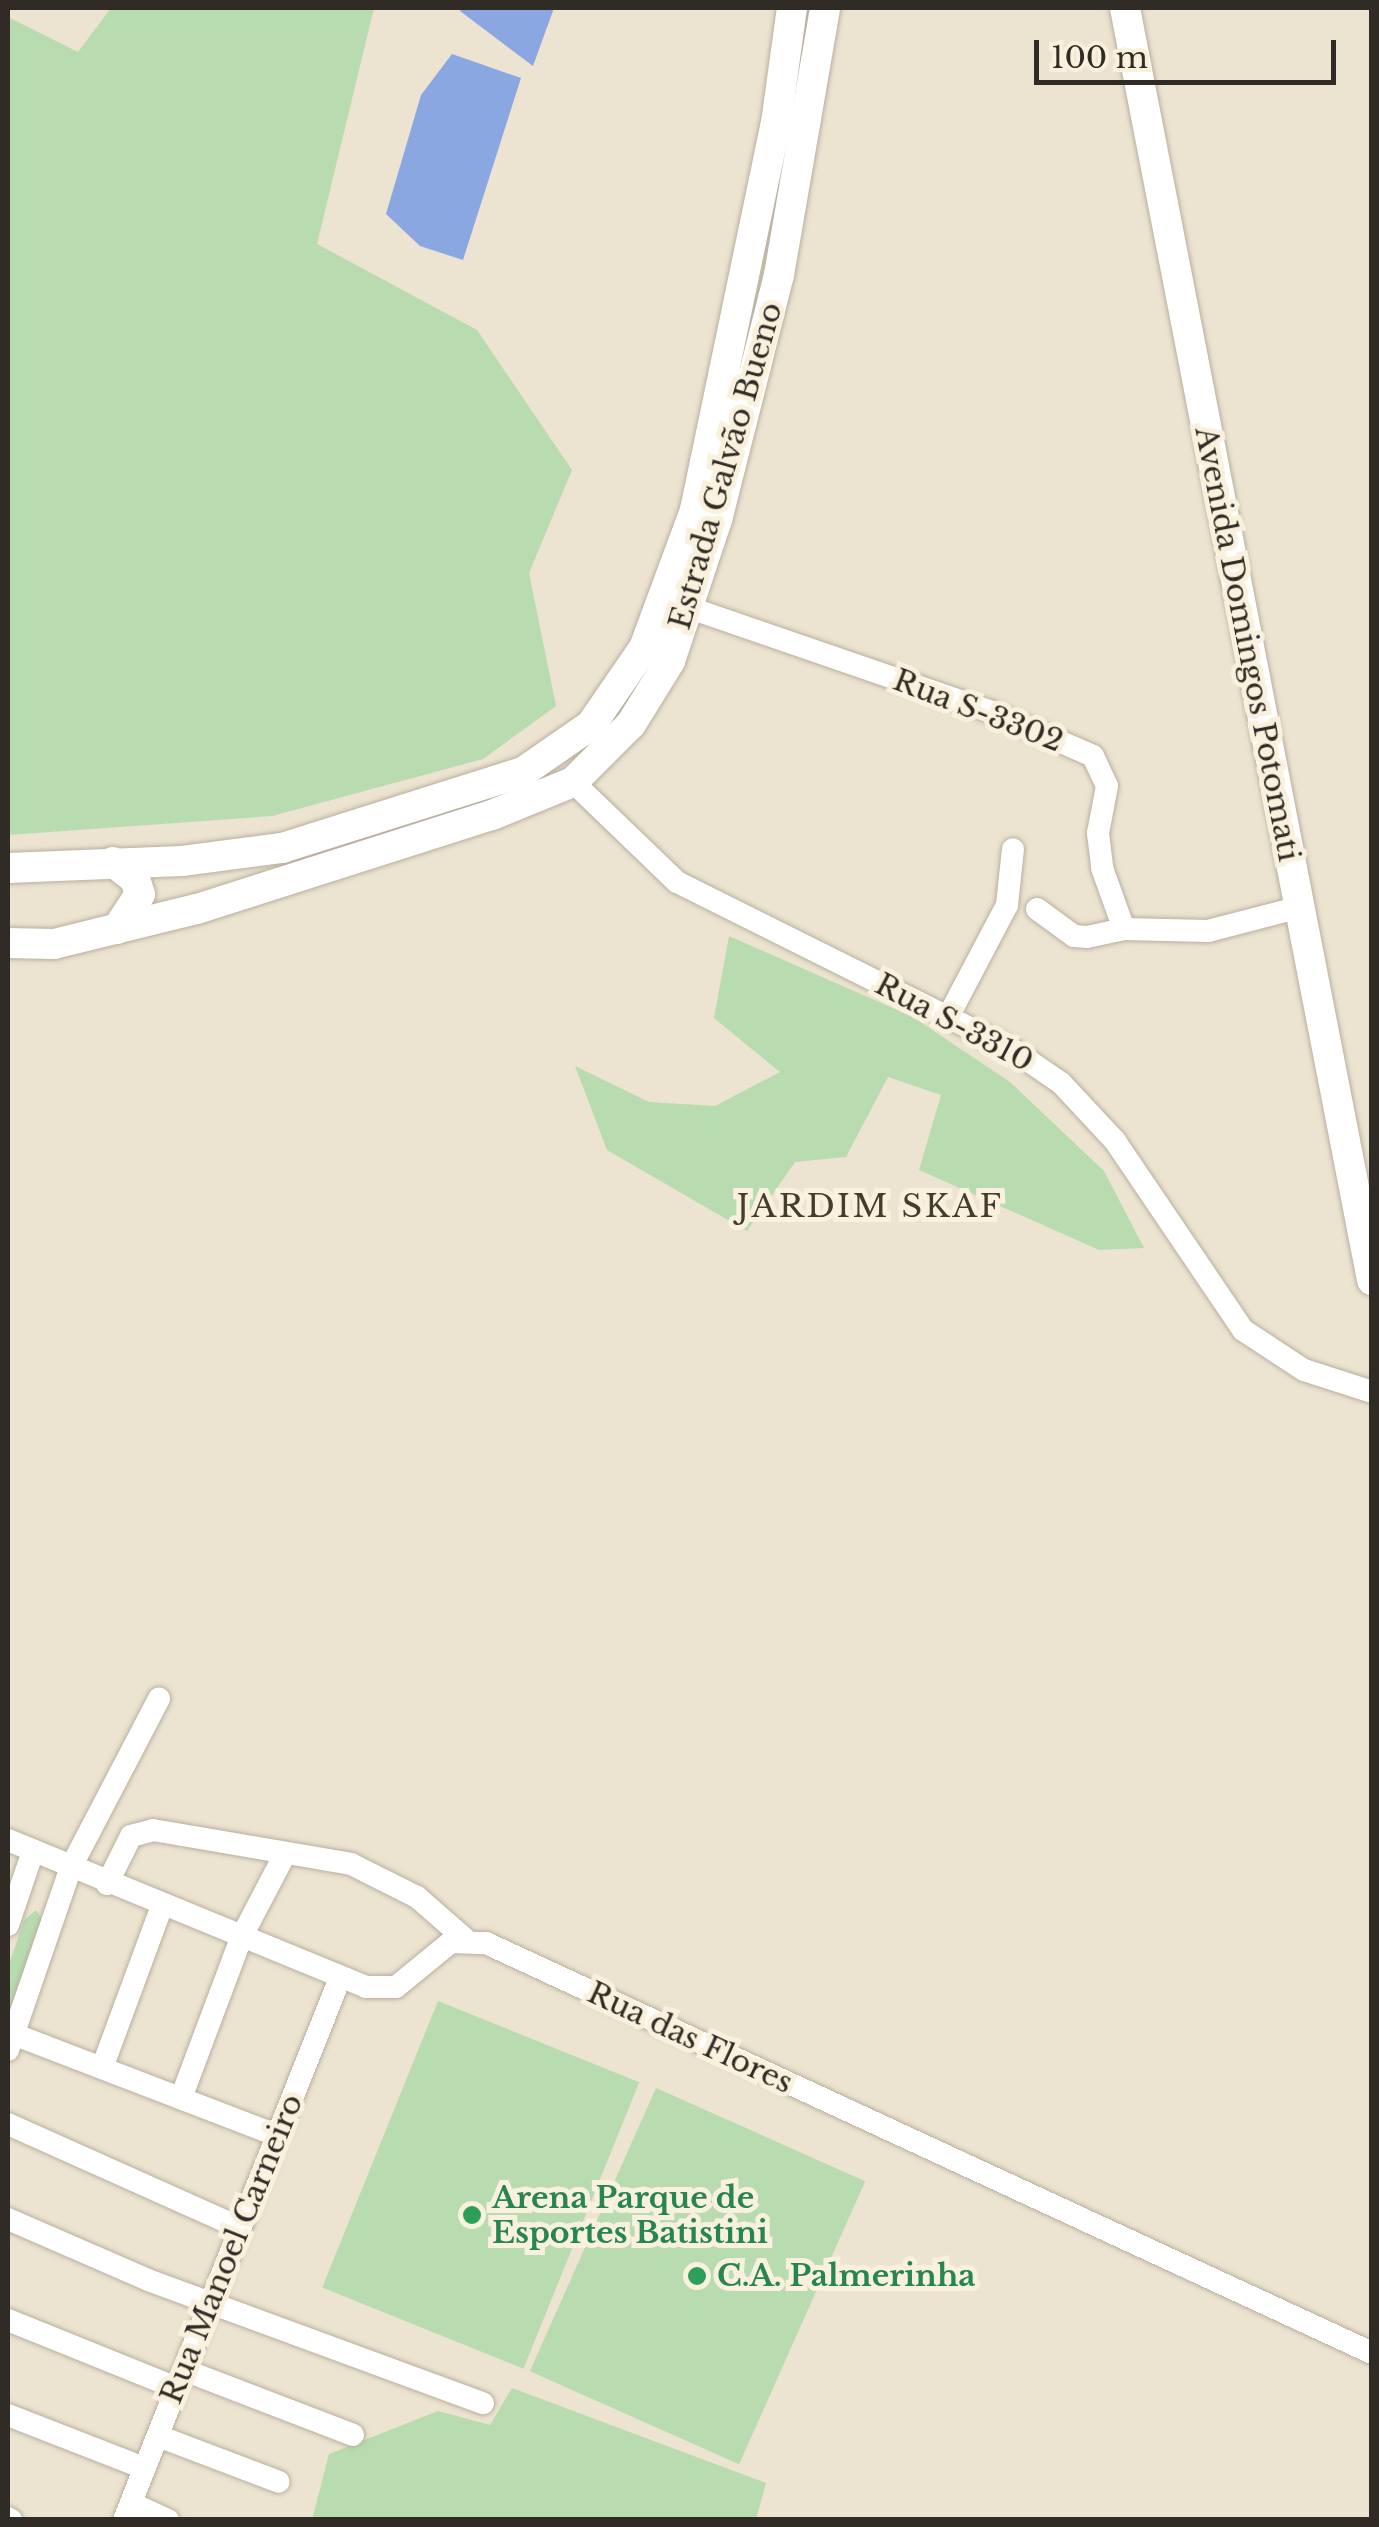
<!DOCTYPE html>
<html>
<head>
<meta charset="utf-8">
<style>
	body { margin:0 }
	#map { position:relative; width:1379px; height:2527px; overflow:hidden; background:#ece3d0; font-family:"Libre Baskerville",serif }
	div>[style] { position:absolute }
	.green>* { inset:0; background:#b8dbaf; transform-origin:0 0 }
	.water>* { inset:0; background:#8ba7e1 }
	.roads { filter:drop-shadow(0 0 2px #b8af9e) drop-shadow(0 0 2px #b8af9e) }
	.street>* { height:22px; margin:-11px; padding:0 11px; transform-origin:11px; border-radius:11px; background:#fff }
	.secondary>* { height:30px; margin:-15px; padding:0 15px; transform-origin:15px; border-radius:15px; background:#fff }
	.dots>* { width:28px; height:28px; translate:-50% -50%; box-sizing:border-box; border:5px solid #f9f0dd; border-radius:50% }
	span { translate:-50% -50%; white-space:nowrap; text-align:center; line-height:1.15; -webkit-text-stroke:10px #f9f0dd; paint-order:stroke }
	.street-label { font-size:30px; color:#302c25 }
	.leisure-label { font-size:30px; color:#27864d; font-weight:700 }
	.left { translate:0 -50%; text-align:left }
	.neighbourhood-label { font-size:32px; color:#443d2e; letter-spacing:2.5px }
	.frame { position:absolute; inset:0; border:10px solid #302c25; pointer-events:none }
	.scale { position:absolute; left:1034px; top:40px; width:302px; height:45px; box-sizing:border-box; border:5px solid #302c25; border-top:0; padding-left:12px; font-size:30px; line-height:35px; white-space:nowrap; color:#302c25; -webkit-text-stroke:8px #f9f0dd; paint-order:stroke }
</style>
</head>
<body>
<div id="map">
	<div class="green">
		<div style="clip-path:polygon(111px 8px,374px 8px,317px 244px,477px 330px,572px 470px,529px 573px,556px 706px,483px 759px,272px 816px,8px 835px,8px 17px,78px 52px)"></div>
		<div style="clip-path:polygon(729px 936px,913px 1017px,1010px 1082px,1104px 1171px,1144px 1248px,1099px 1250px,919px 1170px,941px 1095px,888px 1077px,846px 1157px,795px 1162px,747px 1231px,607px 1150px,575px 1066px,649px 1102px,715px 1106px,780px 1072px,714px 1018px)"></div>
		<div style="clip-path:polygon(36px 1910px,44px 1923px,8px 2018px,8px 1967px,24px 1920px)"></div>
		<div style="left:438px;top:2001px;width:217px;height:309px;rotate:22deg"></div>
		<div style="left:656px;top:2088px;width:229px;height:310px;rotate:24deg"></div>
		<div style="clip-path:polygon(512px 2388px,766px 2483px,756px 2519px,312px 2520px,329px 2454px,438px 2411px,490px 2425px)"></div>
	</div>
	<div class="water">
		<div style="clip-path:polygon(461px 8px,554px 8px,533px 66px,460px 11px)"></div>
		<div style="clip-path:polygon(452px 54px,521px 78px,463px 260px,420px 246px,386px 214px,421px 95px)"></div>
	</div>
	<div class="roads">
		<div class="street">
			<div style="left:690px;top:608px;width:319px;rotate:19deg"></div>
			<div style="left:992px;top:712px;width:110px;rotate:23.5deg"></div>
			<div style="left:1093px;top:756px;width:33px;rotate:65deg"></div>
			<div style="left:1107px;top:786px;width:48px;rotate:100.8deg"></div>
			<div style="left:1098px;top:833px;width:35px;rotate:83deg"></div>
			<div style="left:1102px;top:868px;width:65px;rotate:70.2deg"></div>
			<div style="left:573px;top:782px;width:144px;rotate:43.9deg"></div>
			<div style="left:677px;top:882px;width:372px;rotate:26.5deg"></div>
			<div style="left:1010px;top:1048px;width:62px;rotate:34.5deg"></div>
			<div style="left:1061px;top:1083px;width:79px;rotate:47deg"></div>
			<div style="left:1115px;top:1141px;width:228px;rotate:55.9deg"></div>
			<div style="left:1243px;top:1330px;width:73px;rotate:33.3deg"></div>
			<div style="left:1304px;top:1370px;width:71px;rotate:17.9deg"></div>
			<div style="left:1037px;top:909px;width:46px;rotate:36.1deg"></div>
			<div style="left:1074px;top:936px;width:13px;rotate:4deg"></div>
			<div style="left:1087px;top:937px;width:38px;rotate:-12deg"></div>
			<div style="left:1124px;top:929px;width:84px;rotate:1.4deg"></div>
			<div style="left:1208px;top:931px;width:92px;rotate:-14.5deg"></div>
			<div style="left:948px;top:1017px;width:127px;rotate:-62.2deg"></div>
			<div style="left:1007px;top:905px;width:56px;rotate:-83.9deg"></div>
			<div style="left:8px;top:1840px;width:387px;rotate:22.3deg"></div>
			<div style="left:366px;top:1987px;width:30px"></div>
			<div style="left:396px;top:1987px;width:71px;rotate:-39.3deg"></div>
			<div style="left:451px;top:1942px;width:35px;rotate:2deg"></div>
			<div style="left:486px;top:1943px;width:976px;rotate:24.83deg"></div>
			<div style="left:107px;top:1884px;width:54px;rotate:-63.4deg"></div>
			<div style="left:131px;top:1836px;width:23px;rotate:-15deg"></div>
			<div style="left:153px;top:1830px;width:201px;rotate:9.7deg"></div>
			<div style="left:351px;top:1864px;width:74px;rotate:26.6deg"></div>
			<div style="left:417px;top:1897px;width:62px;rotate:41.1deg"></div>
			<div style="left:8px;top:1925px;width:78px;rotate:-71.3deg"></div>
			<div style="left:13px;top:2034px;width:282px;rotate:21deg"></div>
			<div style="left:8px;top:2050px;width:194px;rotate:-71deg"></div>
			<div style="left:71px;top:1867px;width:190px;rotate:-62.4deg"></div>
			<div style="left:102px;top:2068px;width:173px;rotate:-69.7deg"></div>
			<div style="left:181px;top:2098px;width:171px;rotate:-69.4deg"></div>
			<div style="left:241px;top:1938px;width:95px;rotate:-62.4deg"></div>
			<div style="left:8px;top:2124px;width:254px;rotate:24.1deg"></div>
			<div style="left:8px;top:2219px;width:153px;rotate:23.5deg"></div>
			<div style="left:148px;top:2280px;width:357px;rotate:20.2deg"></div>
			<div style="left:8px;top:2320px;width:181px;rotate:22deg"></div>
			<div style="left:184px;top:2370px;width:181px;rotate:21deg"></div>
			<div style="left:8px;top:2415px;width:146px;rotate:21.3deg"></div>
			<div style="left:158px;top:2436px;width:129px;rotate:20.8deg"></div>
			<div style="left:131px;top:2503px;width:41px;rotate:24.7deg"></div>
			<div style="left:8px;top:2518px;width:4px;rotate:34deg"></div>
			<div style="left:124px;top:2520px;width:583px;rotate:-68.27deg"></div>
		</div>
		<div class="secondary">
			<div style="left:1125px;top:8px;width:1296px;rotate:79.01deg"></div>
			<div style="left:113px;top:862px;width:28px;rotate:38deg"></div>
			<div style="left:135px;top:879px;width:16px;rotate:72deg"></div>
			<div style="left:140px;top:894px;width:42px;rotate:123.3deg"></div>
			<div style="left:8px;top:868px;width:174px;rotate:-2.3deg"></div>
			<div style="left:182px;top:861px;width:101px;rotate:-7.4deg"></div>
			<div style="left:282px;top:848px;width:253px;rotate:-17.5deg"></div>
			<div style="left:523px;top:772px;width:83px;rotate:-34.7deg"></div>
			<div style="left:591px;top:725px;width:93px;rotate:-55.5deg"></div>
			<div style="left:644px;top:648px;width:147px;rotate:-69.7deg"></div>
			<div style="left:695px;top:510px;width:395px;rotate:-78.2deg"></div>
			<div style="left:776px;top:123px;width:116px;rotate:-82.1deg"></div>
			<div style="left:8px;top:943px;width:46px;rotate:1.2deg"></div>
			<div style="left:54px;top:944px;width:147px;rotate:-13.8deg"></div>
			<div style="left:197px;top:909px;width:310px;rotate:-17.7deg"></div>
			<div style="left:492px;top:815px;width:87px;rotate:-22.2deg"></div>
			<div style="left:573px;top:782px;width:82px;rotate:-45deg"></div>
			<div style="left:631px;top:724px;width:74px;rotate:-58.2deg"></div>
			<div style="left:670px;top:661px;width:149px;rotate:-71.6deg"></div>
			<div style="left:717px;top:520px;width:253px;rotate:-75.8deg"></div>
			<div style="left:779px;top:275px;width:271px;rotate:-80.2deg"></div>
		</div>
	</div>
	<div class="dots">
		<div style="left:472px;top:2215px;background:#2e9e5b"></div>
		<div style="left:697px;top:2276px;background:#2e9e5b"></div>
	</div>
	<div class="street-label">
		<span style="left:726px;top:466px;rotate:-74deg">Estrada Galvão Bueno</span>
		<span style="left:1247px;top:644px;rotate:79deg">Avenida Domingos Potomati</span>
		<span style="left:978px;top:711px;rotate:21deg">Rua S-3302</span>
		<span style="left:954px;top:1023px;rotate:28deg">Rua S-3310</span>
		<span style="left:690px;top:2038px;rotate:25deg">Rua das Flores</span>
		<span style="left:232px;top:2249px;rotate:-68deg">Rua Manoel Carneiro</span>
	</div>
	<div class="leisure-label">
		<span class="left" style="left:492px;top:2215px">Arena Parque de<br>Esportes Batistini</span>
		<span class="left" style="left:717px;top:2276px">C.A. Palmerinha</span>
	</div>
	<div class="neighbourhood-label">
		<span style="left:870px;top:1206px">JARDIM SKAF</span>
	</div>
	<div class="frame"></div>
	<div class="scale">100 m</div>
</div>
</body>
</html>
